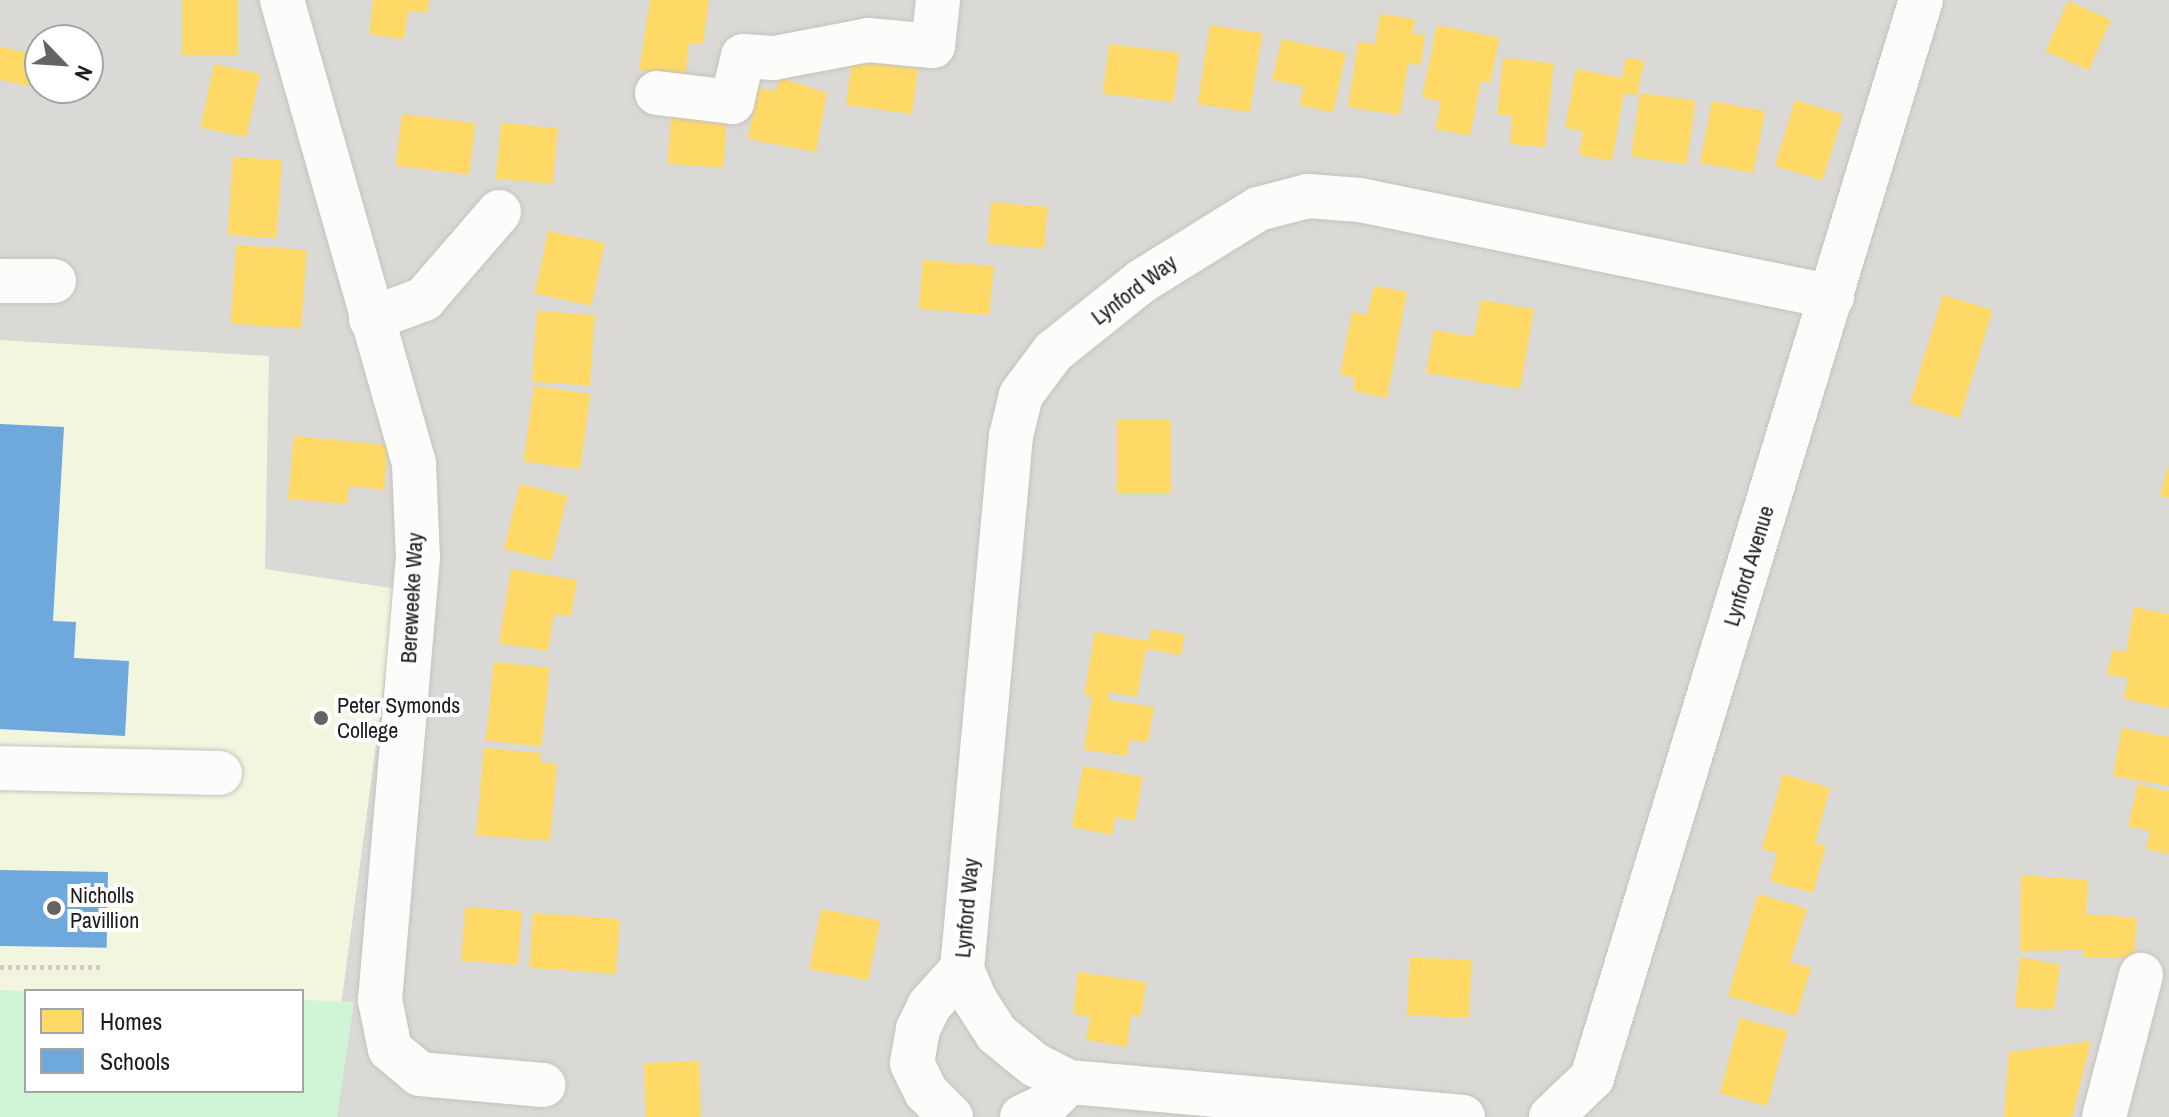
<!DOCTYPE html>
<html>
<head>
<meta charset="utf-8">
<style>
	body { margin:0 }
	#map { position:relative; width:2169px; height:1117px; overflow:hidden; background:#ebeae4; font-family:"Archivo Narrow",sans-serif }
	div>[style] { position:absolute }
	.residential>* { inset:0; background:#dad9d6 }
	.education>* { inset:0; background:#f3f6de }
	.park>* { inset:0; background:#d0f4d6 }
	.homes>* { inset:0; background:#ffd966; transform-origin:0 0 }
	.schools>* { inset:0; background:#6fa8dc; transform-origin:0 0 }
	.path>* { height:5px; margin-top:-2.5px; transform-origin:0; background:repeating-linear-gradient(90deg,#d7c9c3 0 4px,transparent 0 8px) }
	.roads { filter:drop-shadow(0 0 2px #c3c3c0) drop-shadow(0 0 2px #c3c3c0) }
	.minor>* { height:44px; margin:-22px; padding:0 22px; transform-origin:22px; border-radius:22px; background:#fcfcfb }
	.dots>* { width:22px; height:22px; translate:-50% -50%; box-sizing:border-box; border:4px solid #fff; border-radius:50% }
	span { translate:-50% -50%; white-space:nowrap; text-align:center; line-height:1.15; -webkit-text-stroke:8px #fff; paint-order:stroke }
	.street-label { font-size:22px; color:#1c1c1c }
	.poi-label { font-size:22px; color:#1c1c1c }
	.left { translate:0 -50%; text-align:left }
	.legend { position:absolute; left:24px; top:989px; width:280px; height:104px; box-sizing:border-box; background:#fff; border:2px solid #a4a4a4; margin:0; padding:10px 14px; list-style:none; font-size:24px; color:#1c1c1c }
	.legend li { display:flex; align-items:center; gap:16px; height:40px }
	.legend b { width:40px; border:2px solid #a4a4a4 }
	.north { position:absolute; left:24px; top:24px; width:80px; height:80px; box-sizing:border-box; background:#fff; border:2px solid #a4a4a4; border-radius:50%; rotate:115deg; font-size:22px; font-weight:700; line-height:32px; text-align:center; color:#1c1c1c }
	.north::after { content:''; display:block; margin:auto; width:28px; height:36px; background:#646462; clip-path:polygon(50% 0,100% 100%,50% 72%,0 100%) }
</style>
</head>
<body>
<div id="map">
	<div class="residential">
		<div style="clip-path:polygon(evenodd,0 0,2169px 0,2169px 1117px,0 1117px,0 0,40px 40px,88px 40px,88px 88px,40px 88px,40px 40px,0 0,26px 991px,302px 991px,302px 1091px,26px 1091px,26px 991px)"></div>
	</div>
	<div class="education">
		<div style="clip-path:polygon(evenodd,0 340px,269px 356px,265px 569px,397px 589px,326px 1117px,0 1117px,0 340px,26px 991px,302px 991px,302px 1091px,26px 1091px,26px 991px)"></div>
	</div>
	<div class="park">
		<div style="clip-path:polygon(0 990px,26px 991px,26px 1091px,302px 1091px,302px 1000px,354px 1002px,337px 1117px,0 1117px)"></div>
	</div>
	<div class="homes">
		<div style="left:182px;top:0;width:56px;height:55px"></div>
		<div style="clip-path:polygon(373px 0,429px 0,427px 13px,408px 11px,404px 39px,369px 34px)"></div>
		<div style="clip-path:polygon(650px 0,709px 0,703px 44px,689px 43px,685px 76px,639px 70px)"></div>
		<div style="left:2068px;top:1px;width:47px;height:55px;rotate:24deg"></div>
		<div style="clip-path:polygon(1380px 14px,1415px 19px,1412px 33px,1425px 35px,1421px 65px,1408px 64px,1400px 115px,1348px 107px,1358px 42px,1375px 44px)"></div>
		<div style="left:1210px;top:25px;width:53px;height:80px;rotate:9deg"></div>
		<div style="clip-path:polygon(1437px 25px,1500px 38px,1490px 83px,1481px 81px,1470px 136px,1435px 129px,1441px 102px,1422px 97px)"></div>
		<div style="clip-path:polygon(1282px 39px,1346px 53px,1333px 113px,1300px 105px,1304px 87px,1272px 80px)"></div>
		<div style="left:1109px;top:44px;width:71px;height:50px;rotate:7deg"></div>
		<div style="clip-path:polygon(0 47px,36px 54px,29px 86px,0 80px)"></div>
		<div style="clip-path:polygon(853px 53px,899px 59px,898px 66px,918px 68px,912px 114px,846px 105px)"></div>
		<div style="clip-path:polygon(1503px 58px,1554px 63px,1545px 147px,1510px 144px,1512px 116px,1497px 114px)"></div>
		<div style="clip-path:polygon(1626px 58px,1644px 61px,1637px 95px,1624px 93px,1612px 161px,1579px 155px,1583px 131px,1565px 128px,1576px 69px,1622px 78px)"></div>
		<div style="left:214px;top:64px;width:47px;height:65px;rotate:12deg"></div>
		<div style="clip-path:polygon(779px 77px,827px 93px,816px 152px,748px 139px,758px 88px,776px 91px)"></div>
		<div style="left:1640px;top:93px;width:56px;height:64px;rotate:8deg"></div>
		<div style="left:1795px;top:100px;width:50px;height:69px;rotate:17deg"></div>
		<div style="left:672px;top:101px;width:56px;height:63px;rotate:4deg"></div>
		<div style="left:1712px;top:101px;width:54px;height:63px;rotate:11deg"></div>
		<div style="left:402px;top:114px;width:74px;height:52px;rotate:7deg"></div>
		<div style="left:501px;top:123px;width:57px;height:56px;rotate:5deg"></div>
		<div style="left:233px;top:157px;width:49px;height:78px;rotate:4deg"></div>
		<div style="left:991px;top:202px;width:57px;height:42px;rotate:5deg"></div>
		<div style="left:548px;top:231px;width:58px;height:64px;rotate:12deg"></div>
		<div style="left:236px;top:245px;width:71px;height:79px;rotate:4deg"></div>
		<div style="left:923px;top:260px;width:71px;height:49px;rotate:5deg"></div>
		<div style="clip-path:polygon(1374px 286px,1407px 292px,1387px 398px,1353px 391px,1355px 378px,1340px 374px,1352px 312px,1367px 315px)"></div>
		<div style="left:1943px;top:295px;width:52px;height:113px;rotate:17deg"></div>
		<div style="clip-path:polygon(1481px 300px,1534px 309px,1520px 389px,1426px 373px,1434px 330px,1474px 337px)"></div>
		<div style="left:537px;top:311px;width:58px;height:71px;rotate:4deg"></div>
		<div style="left:534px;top:386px;width:57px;height:76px;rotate:8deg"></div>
		<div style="left:1117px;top:420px;width:54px;height:73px"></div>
		<div style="clip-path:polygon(294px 436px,388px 445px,384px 490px,349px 486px,347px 504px,288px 499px)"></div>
		<div style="clip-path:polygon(2168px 467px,2169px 467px,2169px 498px,2160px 496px)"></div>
		<div style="left:520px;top:484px;width:49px;height:67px;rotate:14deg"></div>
		<div style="clip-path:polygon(511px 569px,577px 580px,571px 616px,554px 614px,548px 651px,499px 643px)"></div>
		<div style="clip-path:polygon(2134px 607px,2169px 614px,2169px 708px,2124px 699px,2128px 678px,2107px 674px,2112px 650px,2126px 652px)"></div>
		<div style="clip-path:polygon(1151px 629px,1185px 635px,1181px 655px,1146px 649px,1137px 697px,1109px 692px,1108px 700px,1154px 707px,1148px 742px,1130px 740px,1127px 756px,1084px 750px,1092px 696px,1084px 695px,1095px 632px,1149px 641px)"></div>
		<div style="left:494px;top:662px;width:56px;height:79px;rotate:6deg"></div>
		<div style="clip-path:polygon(2122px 728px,2169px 737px,2169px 786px,2113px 776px)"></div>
		<div style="clip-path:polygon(484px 748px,541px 753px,540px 762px,557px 764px,550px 841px,476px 835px)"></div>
		<div style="clip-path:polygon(1083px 766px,1143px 777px,1135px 821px,1115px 817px,1112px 835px,1072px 827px)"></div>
		<div style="clip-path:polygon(1783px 774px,1830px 788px,1815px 843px,1826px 846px,1813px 893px,1770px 881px,1777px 853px,1762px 849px)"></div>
		<div style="clip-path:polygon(2138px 784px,2169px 792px,2169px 854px,2146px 849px,2150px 831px,2128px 826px)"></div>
		<div style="clip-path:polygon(2021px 875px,2088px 880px,2086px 914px,2137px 918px,2134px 958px,2083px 957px,2084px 950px,2020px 951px)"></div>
		<div style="clip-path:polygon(1758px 894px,1807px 909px,1790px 962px,1811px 968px,1796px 1016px,1728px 996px)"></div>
		<div style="left:465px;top:907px;width:57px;height:54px;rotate:4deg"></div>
		<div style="left:821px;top:909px;width:60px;height:61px;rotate:11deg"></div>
		<div style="left:533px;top:913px;width:87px;height:55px;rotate:4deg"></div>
		<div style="left:1410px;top:957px;width:62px;height:58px;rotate:3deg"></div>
		<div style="clip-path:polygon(2020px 957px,2060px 965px,2054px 1009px,2015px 1008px)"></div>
		<div style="clip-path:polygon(1078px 972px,1146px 982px,1141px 1017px,1131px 1016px,1127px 1047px,1086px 1040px,1090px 1017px,1073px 1014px)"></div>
		<div style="left:1740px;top:1018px;width:49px;height:78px;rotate:15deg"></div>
		<div style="clip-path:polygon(2091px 1041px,2072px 1117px,2004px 1117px,2009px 1052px)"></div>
		<div style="left:699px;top:1061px;width:56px;height:55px;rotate:88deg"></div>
	</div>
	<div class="schools">
		<div style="clip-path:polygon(0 424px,64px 427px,53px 621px,76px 622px,74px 658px,129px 661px,125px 736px,0 729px)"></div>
		<div style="left:0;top:870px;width:108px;height:76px;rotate:1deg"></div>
	</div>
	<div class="path">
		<div style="left:0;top:967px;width:100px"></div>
	</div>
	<div class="roads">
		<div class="minor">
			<div style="left:282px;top:0;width:481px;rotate:74.1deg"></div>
			<div style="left:414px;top:463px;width:94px;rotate:87.6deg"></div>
			<div style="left:418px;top:557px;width:445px;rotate:94.9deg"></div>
			<div style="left:380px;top:1000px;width:50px;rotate:78.5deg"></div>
			<div style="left:390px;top:1049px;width:39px;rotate:40deg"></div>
			<div style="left:420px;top:1074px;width:124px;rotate:5.1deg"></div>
			<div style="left:657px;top:93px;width:76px;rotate:6.8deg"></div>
			<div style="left:732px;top:102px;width:47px;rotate:-76.6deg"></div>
			<div style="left:743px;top:56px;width:31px;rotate:4deg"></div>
			<div style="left:774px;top:58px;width:96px;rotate:-10.8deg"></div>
			<div style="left:868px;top:40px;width:65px;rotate:5.3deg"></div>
			<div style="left:933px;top:46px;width:46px;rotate:-83.8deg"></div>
			<div style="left:0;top:281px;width:54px"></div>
			<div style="left:371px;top:319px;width:57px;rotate:-20.7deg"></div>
			<div style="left:424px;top:299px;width:115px;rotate:-49.2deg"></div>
			<div style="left:0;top:768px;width:220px;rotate:1.3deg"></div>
			<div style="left:951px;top:1117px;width:35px;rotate:-135deg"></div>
			<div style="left:926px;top:1092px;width:32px;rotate:-116deg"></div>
			<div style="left:912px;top:1063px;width:35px;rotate:-80deg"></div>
			<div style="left:918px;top:1029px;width:25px;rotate:-64deg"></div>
			<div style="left:929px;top:1006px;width:50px;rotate:-48.3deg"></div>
			<div style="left:1022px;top:1117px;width:25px;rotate:-26deg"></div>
			<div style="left:1045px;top:1106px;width:34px;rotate:-45deg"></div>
			<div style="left:1463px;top:1117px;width:396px;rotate:-174.9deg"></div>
			<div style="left:1069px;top:1082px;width:38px;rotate:-153deg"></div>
			<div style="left:1035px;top:1065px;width:49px;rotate:-140.8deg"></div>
			<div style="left:997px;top:1034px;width:40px;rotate:-122.9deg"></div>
			<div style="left:975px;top:1000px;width:34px;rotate:-113deg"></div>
			<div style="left:962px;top:969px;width:535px;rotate:-84.75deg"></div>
			<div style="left:1011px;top:436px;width:42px;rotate:-76.3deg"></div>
			<div style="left:1021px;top:395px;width:54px;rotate:-53.3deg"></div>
			<div style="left:1053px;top:352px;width:114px;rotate:-38.6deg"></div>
			<div style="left:1142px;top:281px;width:137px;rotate:-31.8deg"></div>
			<div style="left:1258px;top:209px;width:52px;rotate:-14.6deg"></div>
			<div style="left:1308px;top:196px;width:52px;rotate:4.4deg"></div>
			<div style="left:1360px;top:200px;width:482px;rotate:11.6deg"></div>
			<div style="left:1551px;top:1117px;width:57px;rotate:-43.6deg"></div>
			<div style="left:1592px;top:1078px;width:1127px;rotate:-73.03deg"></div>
			<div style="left:2104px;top:1117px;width:147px;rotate:-75.4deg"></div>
		</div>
	</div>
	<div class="dots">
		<div style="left:321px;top:718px;background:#646462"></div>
		<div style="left:54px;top:908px;background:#646462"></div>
	</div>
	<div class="street-label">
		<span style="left:1134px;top:290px;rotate:-37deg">Lynford Way</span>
		<span style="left:1749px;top:566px;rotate:-73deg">Lynford Avenue</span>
		<span style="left:412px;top:598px;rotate:-87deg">Bereweeke Way</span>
		<span style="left:967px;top:908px;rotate:-85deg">Lynford Way</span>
	</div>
	<div class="poi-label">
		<span class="left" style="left:337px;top:718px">Peter Symonds<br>College</span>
		<span class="left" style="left:70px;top:908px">Nicholls<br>Pavillion</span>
	</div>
	<ul class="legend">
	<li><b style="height:22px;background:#ffd966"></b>Homes</li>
	<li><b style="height:22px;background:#6fa8dc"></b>Schools</li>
	</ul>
	<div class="north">N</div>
</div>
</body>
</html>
